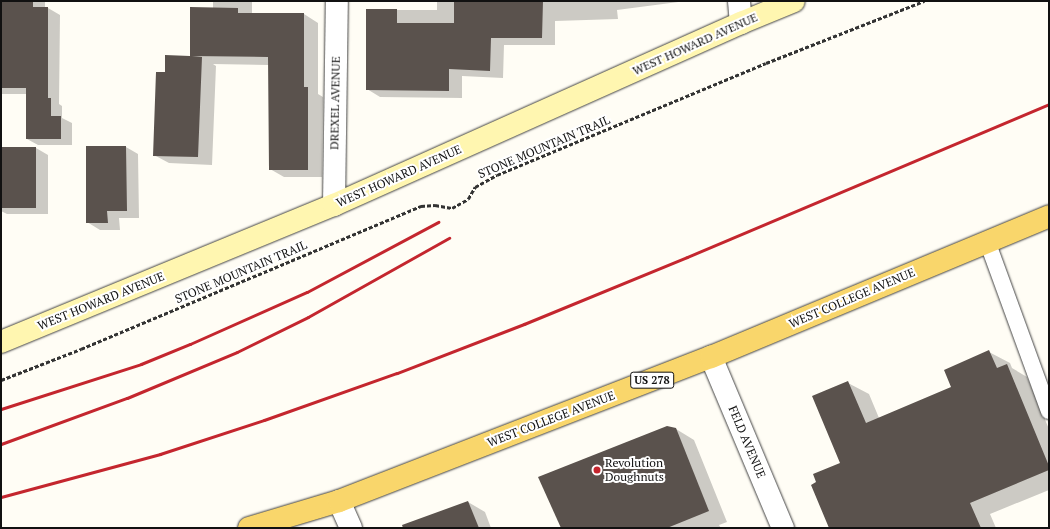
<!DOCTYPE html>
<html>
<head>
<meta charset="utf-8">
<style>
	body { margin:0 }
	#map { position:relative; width:1050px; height:529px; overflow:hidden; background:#fffdf5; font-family:"PT Serif",serif }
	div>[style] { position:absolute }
	.shadow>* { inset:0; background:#0003 }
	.building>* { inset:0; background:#5a524d; transform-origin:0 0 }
	.path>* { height:2.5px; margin-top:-1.25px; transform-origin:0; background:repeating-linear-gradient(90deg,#333 0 4px,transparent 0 6px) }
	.roads { filter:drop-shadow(0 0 1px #444) drop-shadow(0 0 1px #444) }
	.service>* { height:16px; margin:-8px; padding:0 8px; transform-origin:8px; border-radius:8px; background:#fff }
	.minor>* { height:22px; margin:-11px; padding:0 11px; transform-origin:11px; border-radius:11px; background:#fff }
	.secondary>* { height:22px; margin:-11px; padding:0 11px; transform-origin:11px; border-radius:11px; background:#fff6b0 }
	.primary>* { height:22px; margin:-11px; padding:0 11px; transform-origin:11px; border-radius:11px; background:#f9d66b }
	.rail>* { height:3px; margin:-1.5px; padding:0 1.5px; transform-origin:1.5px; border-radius:1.5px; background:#c4262e }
	.dots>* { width:11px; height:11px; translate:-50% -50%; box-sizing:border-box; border:2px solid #fff; border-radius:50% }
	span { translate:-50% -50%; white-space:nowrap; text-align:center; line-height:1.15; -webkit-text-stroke:4px #fff; paint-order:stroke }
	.shield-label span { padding:1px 3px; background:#fff; border:1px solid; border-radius:3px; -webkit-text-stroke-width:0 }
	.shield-label { font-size:11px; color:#111; font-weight:700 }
	.street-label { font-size:12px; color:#111 }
	.poi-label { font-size:12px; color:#111 }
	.left { translate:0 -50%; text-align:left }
	.frame { position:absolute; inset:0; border:2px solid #111; pointer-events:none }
</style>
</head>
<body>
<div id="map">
	<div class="shadow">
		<div style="clip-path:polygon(1px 1px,45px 1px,45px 8px,48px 8px,60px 15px,59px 104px,62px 106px,62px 118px,72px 123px,72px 145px,38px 145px,27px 139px,27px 94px,1px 94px)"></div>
		<div style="clip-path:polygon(213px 1px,252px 1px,252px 14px,304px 14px,318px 23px,318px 94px,323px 97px,322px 177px,284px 177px,270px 169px,269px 65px,213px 64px,216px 66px,212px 165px,169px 163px,154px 155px,166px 73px,191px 57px,213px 9px)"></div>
		<div style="clip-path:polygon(437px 1px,686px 1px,617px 10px,618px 19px,555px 21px,555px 45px,504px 45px,503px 78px,462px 76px,462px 98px,380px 97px,367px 89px,367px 10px,437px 10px)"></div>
		<div style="clip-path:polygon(126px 147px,138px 154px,139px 218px,119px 218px,120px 230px,100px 230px,87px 222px)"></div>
		<div style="clip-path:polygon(1px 148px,36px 148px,48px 155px,48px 214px,7px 214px,1px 211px)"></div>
		<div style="clip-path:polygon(989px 352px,1010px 363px,1012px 368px,1027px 377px,1049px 429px,1049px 490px,990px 514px,996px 528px,831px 528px,842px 464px,848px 383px,869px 394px,879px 418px,952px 388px)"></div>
		<div style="clip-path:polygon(676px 429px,694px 440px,727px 522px,719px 525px,721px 528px,562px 528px)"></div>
		<div style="clip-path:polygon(468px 502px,485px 512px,491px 528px,410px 528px)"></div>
	</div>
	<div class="building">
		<div style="clip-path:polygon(1px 1px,33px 1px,33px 7px,48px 7px,48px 98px,51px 98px,51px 116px,61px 116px,61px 139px,26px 139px,26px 88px,1px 88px)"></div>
		<div style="clip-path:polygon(454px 1px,543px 1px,542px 38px,491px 38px,490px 71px,449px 69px,449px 91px,366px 90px,366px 9px,397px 9px,397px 23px,454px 23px)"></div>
		<div style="clip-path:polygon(190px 7px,238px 8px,238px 13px,304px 13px,304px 87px,308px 87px,308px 170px,269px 170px,268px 57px,192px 56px,202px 57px,198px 157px,153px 156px,156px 72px,165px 72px,165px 55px,190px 56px)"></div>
		<div style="clip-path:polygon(86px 146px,126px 146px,127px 211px,107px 211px,108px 223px,86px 223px)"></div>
		<div style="left:1px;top:147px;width:35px;height:61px"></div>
		<div style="clip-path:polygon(989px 350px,997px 368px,1007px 364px,1049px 466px,1049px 470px,970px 503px,981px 528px,829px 528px,811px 485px,816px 482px,813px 474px,840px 463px,812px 396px,848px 381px,866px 423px,951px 387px,944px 370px)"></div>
		<div style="clip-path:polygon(667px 426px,676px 428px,709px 511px,667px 528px,561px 528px,538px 477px)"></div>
		<div style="clip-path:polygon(468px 501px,479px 528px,403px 528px,402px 525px)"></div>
	</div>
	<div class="path">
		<div style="left:1px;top:380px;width:86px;rotate:-21.2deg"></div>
		<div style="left:81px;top:349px;width:369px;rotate:-22.8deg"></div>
		<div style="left:421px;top:206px;width:14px;rotate:-4deg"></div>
		<div style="left:435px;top:205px;width:17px;rotate:10deg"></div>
		<div style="left:452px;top:208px;width:18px;rotate:-29deg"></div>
		<div style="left:468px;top:199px;width:14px;rotate:-60deg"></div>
		<div style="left:475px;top:187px;width:25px;rotate:-29deg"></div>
		<div style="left:497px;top:175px;width:291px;rotate:-22.6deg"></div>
		<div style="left:766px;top:63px;width:170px;rotate:-21.4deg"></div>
	</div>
	<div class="roads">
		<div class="service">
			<div style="left:987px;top:241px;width:181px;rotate:70deg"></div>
		</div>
		<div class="minor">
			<div style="left:739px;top:1px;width:22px;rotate:85deg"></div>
			<div style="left:334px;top:205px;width:204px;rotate:-89.2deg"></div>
			<div style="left:711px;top:357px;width:186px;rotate:67.2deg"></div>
			<div style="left:339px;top:501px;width:30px;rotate:66deg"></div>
		</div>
		<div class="secondary">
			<div style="left:1px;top:342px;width:360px;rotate:-22.4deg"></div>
			<div style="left:334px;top:205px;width:446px;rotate:-24.1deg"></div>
			<div style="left:741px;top:23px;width:57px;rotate:-22.5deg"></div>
		</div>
		<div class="primary">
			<div style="left:249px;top:528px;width:94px;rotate:-16.7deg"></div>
			<div style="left:339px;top:501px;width:399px;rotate:-21.2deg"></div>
			<div style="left:711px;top:357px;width:366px;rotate:-22.6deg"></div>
		</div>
	</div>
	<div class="rail">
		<div style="left:1px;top:409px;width:147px;rotate:-17.8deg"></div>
		<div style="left:141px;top:364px;width:53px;rotate:-22.2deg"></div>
		<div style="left:190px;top:344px;width:128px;rotate:-24deg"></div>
		<div style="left:307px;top:292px;width:149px;rotate:-28.1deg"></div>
		<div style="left:1px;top:444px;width:134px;rotate:-20.1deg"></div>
		<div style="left:127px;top:398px;width:119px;rotate:-22.7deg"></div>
		<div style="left:237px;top:352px;width:79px;rotate:-26.2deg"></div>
		<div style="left:308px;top:317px;width:162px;rotate:-29.3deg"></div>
		<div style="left:1px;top:497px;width:165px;rotate:-15.1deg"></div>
		<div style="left:160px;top:454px;width:109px;rotate:-18.1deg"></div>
		<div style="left:264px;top:420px;width:141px;rotate:-19.5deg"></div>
		<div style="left:397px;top:373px;width:136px;rotate:-21.1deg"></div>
		<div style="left:524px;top:324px;width:176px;rotate:-22.3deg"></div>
		<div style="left:687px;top:257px;width:393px;rotate:-22.9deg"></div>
	</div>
	<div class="dots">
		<div style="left:597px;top:470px;background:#c4262e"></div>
	</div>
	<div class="shield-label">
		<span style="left:652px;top:380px">US 278</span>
	</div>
	<div class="street-label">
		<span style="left:695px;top:44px;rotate:-24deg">WEST HOWARD AVENUE</span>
		<span style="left:335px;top:103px;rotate:-89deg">DREXEL AVENUE</span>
		<span style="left:544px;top:147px;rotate:-23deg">STONE MOUNTAIN TRAIL</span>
		<span style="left:399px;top:176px;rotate:-24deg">WEST HOWARD AVENUE</span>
		<span style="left:241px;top:272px;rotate:-23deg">STONE MOUNTAIN TRAIL</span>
		<span style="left:852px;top:298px;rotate:-23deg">WEST COLLEGE AVENUE</span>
		<span style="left:101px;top:301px;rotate:-22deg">WEST HOWARD AVENUE</span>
		<span style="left:551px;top:419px;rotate:-21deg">WEST COLLEGE AVENUE</span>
		<span style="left:747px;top:442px;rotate:67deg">FELD AVENUE</span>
	</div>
	<div class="poi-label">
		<span class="left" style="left:605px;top:470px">Revolution<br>Doughnuts</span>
	</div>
	<div class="frame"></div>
</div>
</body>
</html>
